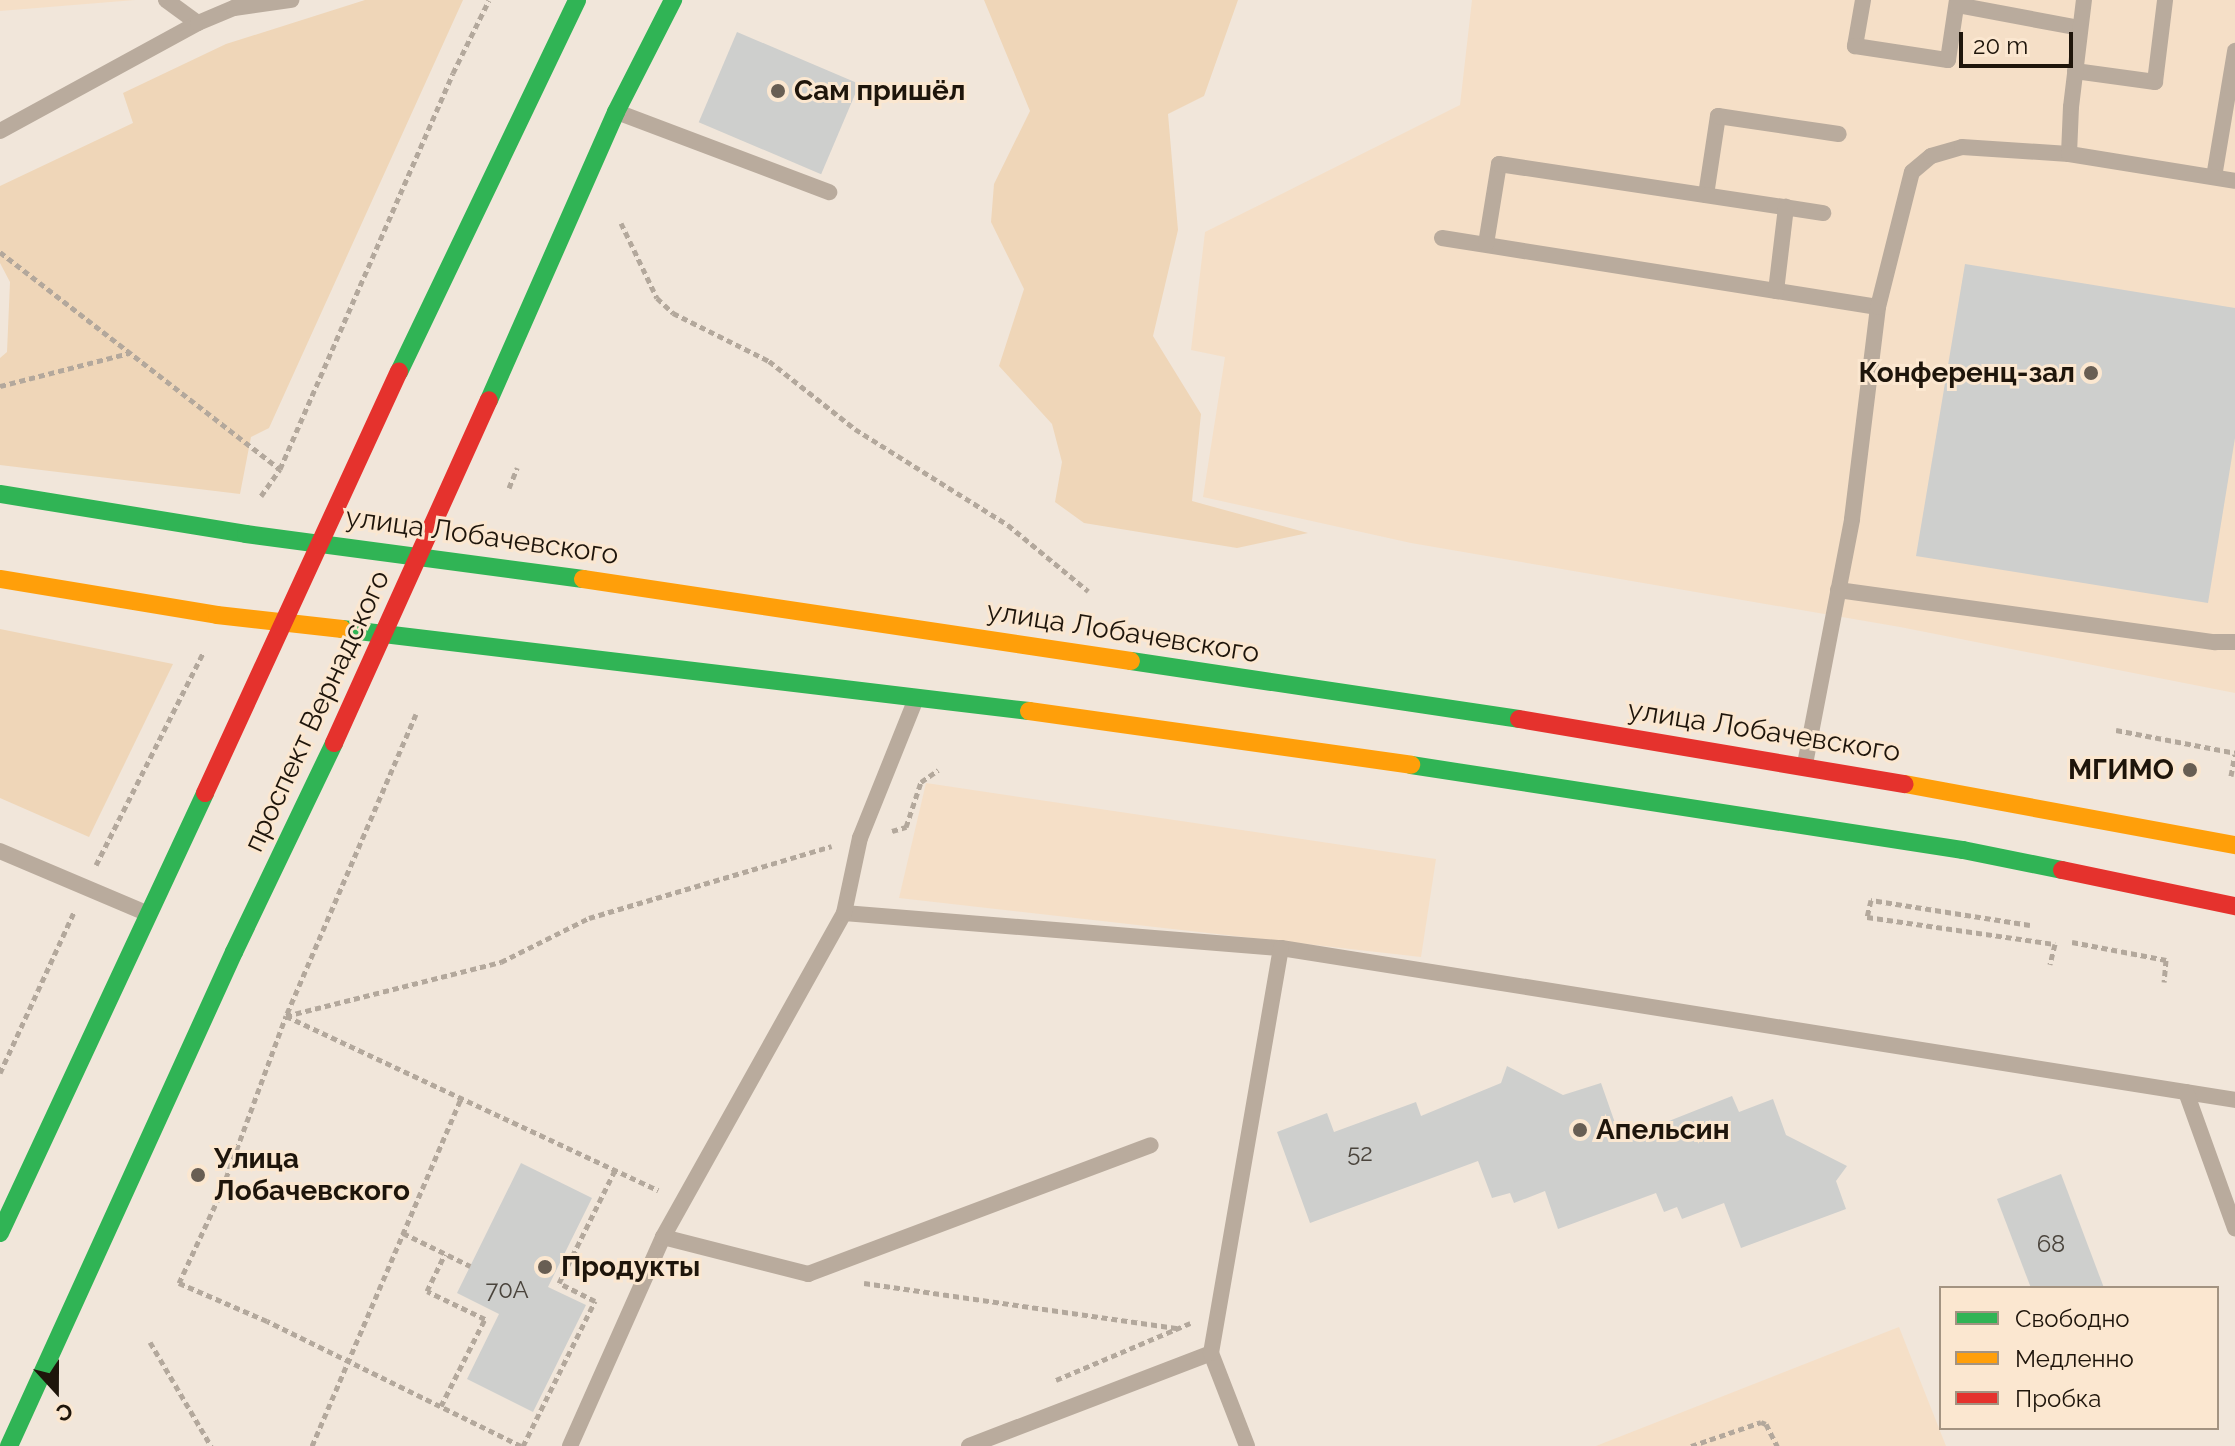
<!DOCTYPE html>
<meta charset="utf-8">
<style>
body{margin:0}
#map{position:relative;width:2235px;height:1446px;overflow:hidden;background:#f1e6da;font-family:Raleway,sans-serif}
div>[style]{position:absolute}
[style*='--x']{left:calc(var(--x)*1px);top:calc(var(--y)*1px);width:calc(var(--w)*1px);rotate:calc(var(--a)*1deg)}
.built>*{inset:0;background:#f5dfc7}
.green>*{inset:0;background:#efd6b8}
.building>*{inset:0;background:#cecfcd;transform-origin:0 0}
.path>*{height:5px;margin-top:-2.5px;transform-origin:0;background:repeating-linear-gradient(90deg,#b3a89c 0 6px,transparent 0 10px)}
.lane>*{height:16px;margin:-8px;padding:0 8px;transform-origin:8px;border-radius:8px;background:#b9ab9d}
.fast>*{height:18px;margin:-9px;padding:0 9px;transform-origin:9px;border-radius:9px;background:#30b455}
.slow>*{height:18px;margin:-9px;padding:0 9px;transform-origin:9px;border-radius:9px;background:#ff9f0a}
.jam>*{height:18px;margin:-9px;padding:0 9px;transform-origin:9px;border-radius:9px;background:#e5322d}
.dots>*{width:22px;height:22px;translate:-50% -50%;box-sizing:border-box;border:4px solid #fbe7d0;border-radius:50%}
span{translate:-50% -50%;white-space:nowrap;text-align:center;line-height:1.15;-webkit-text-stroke:6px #fbe7d0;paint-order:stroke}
.number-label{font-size:24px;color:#4a443c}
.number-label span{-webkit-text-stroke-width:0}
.poi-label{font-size:28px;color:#1e150b;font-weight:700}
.left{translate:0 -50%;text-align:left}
.right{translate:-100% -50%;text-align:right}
.street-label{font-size:28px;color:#1e150b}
.legend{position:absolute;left:1939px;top:1286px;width:280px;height:144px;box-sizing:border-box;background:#fbe7d0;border:2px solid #a39381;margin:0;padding:10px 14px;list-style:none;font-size:24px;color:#1e150b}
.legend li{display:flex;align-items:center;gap:16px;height:40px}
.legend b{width:40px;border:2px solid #a39381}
.north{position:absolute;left:16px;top:1350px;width:80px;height:80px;-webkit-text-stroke:6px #fbe7d0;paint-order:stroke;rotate:159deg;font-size:22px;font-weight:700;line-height:32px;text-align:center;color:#1e150b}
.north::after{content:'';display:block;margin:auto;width:28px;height:36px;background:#1e150b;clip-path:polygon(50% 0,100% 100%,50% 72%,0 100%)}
.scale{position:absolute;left:1959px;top:32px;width:114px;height:36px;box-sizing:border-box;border:4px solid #1e150b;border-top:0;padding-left:10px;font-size:24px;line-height:28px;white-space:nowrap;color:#1e150b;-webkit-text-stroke:6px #fbe7d0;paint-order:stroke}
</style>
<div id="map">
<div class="built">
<i style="clip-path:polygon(0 0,135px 0,0 11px)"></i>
<i style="clip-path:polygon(1472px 0,2235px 0,2235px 693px,1900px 627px,1411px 543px,1203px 497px,1225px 357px,1191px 350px,1205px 232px,1460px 105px)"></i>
<i style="clip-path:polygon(926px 783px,1436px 859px,1421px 957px,899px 898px)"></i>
<i style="clip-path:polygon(1899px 1327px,1946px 1446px,1596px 1446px)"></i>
</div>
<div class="green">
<i style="clip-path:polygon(365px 0,463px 0,269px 428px,251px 437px,240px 494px,0 465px,0 358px,7px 352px,10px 282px,0 263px,0 186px,133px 123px,123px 93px,226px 44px)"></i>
<i style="clip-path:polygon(984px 0,1238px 0,1204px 96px,1168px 114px,1178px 230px,1153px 336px,1201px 414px,1192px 501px,1308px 533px,1237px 548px,1084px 523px,1055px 502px,1062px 462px,1052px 424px,999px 366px,1024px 289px,991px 222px,994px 184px,1030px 111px)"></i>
<i style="clip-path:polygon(0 629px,173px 664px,89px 837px,0 798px)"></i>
</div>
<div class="building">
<i style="left:737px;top:32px;width:133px;height:98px;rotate:23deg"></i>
<i style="clip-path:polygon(1965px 264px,2235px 308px,2235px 438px,2208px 603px,1916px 556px)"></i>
<i style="clip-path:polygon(1507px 1066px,1563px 1095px,1601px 1083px,1621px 1140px,1732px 1096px,1739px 1112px,1773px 1099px,1786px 1135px,1847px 1166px,1836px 1181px,1846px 1209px,1741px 1248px,1724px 1203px,1682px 1219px,1677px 1207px,1664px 1212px,1656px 1193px,1558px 1229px,1545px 1191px,1514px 1203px,1510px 1193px,1492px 1198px,1478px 1161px,1310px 1223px,1277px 1132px,1327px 1113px,1334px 1132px,1416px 1102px,1421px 1116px,1501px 1083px)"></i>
<i style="clip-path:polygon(521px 1163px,592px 1198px,548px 1287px,586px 1305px,533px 1412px,467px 1379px,499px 1314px,457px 1293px)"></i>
<i style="clip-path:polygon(2061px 1174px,2104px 1288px,2031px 1288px,1997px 1199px)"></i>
</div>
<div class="path">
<i style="--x:621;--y:223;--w:83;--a:64.4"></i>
<i style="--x:657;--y:298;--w:22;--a:43"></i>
<i style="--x:673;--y:313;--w:107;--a:26.6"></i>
<i style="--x:769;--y:361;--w:110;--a:38.3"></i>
<i style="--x:855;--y:429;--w:181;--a:32.1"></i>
<i style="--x:1008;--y:525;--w:104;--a:39.5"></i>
<i style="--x:0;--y:252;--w:354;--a:37.8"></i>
<i style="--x:0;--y:386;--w:133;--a:-14.3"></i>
<i style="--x:509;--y:488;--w:22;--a:-68"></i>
<i style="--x:261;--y:496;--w:33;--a:-55"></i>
<i style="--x:280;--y:469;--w:432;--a:-66.4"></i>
<i style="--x:453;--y:73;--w:81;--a:-63.7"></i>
<i style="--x:416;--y:714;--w:329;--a:113.3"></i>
<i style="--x:286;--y:1016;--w:411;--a:25.1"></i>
<i style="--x:2116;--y:730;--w:121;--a:10.9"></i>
<i style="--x:2231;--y:776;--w:22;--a:-80"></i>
<i style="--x:892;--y:831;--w:15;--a:-16"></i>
<i style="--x:906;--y:827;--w:47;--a:-71.6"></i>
<i style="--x:921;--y:782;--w:21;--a:-35"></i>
<i style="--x:96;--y:865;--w:237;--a:-63.2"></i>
<i style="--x:2030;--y:925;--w:161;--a:-171.1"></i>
<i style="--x:1871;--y:900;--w:17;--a:103"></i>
<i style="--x:1867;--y:917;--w:190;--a:8.2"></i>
<i style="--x:2055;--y:944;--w:21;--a:104"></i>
<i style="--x:2072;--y:942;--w:96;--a:10.8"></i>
<i style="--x:2166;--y:960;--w:22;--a:95"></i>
<i style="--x:0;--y:1073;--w:179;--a:-65.3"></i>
<i style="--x:403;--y:1233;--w:75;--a:26.2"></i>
<i style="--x:864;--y:1283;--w:317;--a:8.2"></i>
<i style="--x:150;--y:1342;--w:121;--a:59.6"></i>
<i style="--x:1056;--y:1380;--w:146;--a:-23"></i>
<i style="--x:441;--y:1406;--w:97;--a:-63.2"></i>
<i style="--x:485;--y:1319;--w:64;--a:-154.2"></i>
<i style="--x:427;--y:1291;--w:41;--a:-64.1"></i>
<i style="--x:312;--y:1446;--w:379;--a:-66.8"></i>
<i style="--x:521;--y:1446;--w:283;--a:-153.8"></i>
<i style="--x:267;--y:1321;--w:96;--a:-156.6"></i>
<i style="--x:179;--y:1283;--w:95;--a:-65.1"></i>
<i style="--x:219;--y:1197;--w:193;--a:-69.7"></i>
<i style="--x:286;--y:1016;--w:222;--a:-14.1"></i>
<i style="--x:501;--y:962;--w:98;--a:-26.6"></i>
<i style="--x:589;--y:918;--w:253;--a:-16.5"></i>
<i style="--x:523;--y:1446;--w:162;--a:-63.6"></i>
<i style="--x:595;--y:1301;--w:40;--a:-153.4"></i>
<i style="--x:559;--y:1283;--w:126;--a:-63.6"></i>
<i style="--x:1691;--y:1446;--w:74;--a:-18.9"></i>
<i style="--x:1761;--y:1422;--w:5;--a:22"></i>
<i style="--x:1766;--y:1424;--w:25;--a:63"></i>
</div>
<div class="lane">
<i style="--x:166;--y:0;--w:39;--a:36"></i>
<i style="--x:1863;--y:0;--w:47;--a:99.9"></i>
<i style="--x:1855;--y:46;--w:94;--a:8.6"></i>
<i style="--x:1948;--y:60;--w:61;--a:-81.5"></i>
<i style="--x:1957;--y:5;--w:125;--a:10.6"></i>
<i style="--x:2075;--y:71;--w:81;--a:7.8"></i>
<i style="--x:2155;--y:82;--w:83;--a:-83"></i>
<i style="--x:617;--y:112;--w:227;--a:20.7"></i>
<i style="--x:0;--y:131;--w:226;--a:-28.6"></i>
<i style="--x:198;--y:23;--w:39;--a:-23"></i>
<i style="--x:234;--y:8;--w:58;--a:-8"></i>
<i style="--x:2069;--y:154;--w:47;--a:-87.6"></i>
<i style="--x:2071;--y:107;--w:108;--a:-83.1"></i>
<i style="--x:2214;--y:177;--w:128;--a:-80.5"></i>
<i style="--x:1706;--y:195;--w:80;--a:-81.4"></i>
<i style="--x:1718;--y:116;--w:122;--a:8.5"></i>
<i style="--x:1442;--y:238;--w:441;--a:9"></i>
<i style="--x:1486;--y:244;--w:81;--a:-80.8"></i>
<i style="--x:1499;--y:164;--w:328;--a:8.6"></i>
<i style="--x:1776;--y:291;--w:85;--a:-83.2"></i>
<i style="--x:1838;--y:590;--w:381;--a:7.9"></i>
<i style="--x:2215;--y:642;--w:20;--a:0"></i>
<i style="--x:1805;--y:764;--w:249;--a:-79.1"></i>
<i style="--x:1852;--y:519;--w:214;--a:-83"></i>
<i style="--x:1878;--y:307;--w:139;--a:-75.9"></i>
<i style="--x:1912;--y:172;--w:25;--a:-40"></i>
<i style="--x:1931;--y:156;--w:32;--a:-16"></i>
<i style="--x:1962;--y:147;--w:107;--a:3.7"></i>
<i style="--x:2069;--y:154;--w:168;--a:9.2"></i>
<i style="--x:0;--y:851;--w:159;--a:23"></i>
<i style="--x:844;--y:913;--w:438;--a:4.6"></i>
<i style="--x:1281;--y:948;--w:966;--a:9.05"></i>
<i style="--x:2186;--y:1092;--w:145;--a:70.2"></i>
<i style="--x:663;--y:1237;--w:150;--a:14.3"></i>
<i style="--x:808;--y:1274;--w:366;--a:-20.6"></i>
<i style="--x:570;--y:1446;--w:229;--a:-66"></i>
<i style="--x:663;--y:1237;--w:371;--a:-60.8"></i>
<i style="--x:844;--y:913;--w:77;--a:-78"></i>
<i style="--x:860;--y:838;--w:150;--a:-68.1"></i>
<i style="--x:969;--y:1446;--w:259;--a:-21"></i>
<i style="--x:1247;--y:1446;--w:100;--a:-111.2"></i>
<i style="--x:1211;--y:1353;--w:411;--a:-80.2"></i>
</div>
<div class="fast">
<i style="--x:399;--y:372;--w:412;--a:-64.4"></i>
<i style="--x:489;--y:400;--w:315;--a:-66.2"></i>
<i style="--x:616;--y:112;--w:126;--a:-63"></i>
<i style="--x:0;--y:494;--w:249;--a:9.2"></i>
<i style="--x:246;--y:534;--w:340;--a:7.6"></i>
<i style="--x:342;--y:629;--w:692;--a:6.81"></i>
<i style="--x:1131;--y:661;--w:392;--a:8.5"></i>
<i style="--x:1411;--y:765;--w:559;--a:8.75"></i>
<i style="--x:1963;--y:850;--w:101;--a:11.4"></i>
<i style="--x:0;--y:1233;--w:485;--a:-65"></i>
<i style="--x:9;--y:1446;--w:543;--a:-65.51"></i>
<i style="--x:234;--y:952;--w:232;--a:-64.4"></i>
</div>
<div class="slow">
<i style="--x:0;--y:579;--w:220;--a:9.4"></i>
<i style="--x:217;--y:615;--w:126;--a:6.4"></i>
<i style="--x:583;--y:579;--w:554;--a:8.51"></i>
<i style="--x:1029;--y:711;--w:386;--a:8"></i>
<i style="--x:1905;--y:784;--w:336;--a:10.5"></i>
</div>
<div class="jam">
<i style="--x:1519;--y:719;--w:391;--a:9.6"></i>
<i style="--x:334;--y:743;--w:376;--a:-65.7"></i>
<i style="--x:205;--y:793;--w:464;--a:-65.3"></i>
<i style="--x:2062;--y:870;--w:177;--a:11.8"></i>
</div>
<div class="dots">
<i style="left:778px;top:91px;background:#685e53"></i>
<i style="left:2091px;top:373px;background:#685e53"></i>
<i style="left:2190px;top:770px;background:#685e53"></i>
<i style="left:1580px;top:1130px;background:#685e53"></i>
<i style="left:198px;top:1175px;background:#685e53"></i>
<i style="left:545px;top:1267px;background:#685e53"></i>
</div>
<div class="number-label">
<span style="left:1360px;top:1153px">52</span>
<span style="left:2051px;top:1244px">68</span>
<span style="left:507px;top:1290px">70А</span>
</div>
<div class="poi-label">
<span class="left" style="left:794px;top:91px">Сам пришёл</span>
<span class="right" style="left:2075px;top:373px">Конференц-зал</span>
<span class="right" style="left:2174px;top:770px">МГИМО</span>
<span class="left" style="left:1596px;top:1130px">Апельсин</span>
<span class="left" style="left:214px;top:1175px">Улица<br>Лобачевского</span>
<span class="left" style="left:561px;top:1267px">Продукты</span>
</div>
<div class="street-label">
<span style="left:482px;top:536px;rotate:8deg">улица Лобачевского</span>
<span style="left:1123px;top:632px;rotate:9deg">улица Лобачевского</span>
<span style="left:317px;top:711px;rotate:-65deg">проспект Вернадского</span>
<span style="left:1764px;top:731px;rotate:9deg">улица Лобачевского</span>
</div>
<ul class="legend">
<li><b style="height:10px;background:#30b455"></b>Свободно</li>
<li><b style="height:10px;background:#ff9f0a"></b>Медленно</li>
<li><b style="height:10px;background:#e5322d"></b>Пробка</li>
</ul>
<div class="north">С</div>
<div class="scale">20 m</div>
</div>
